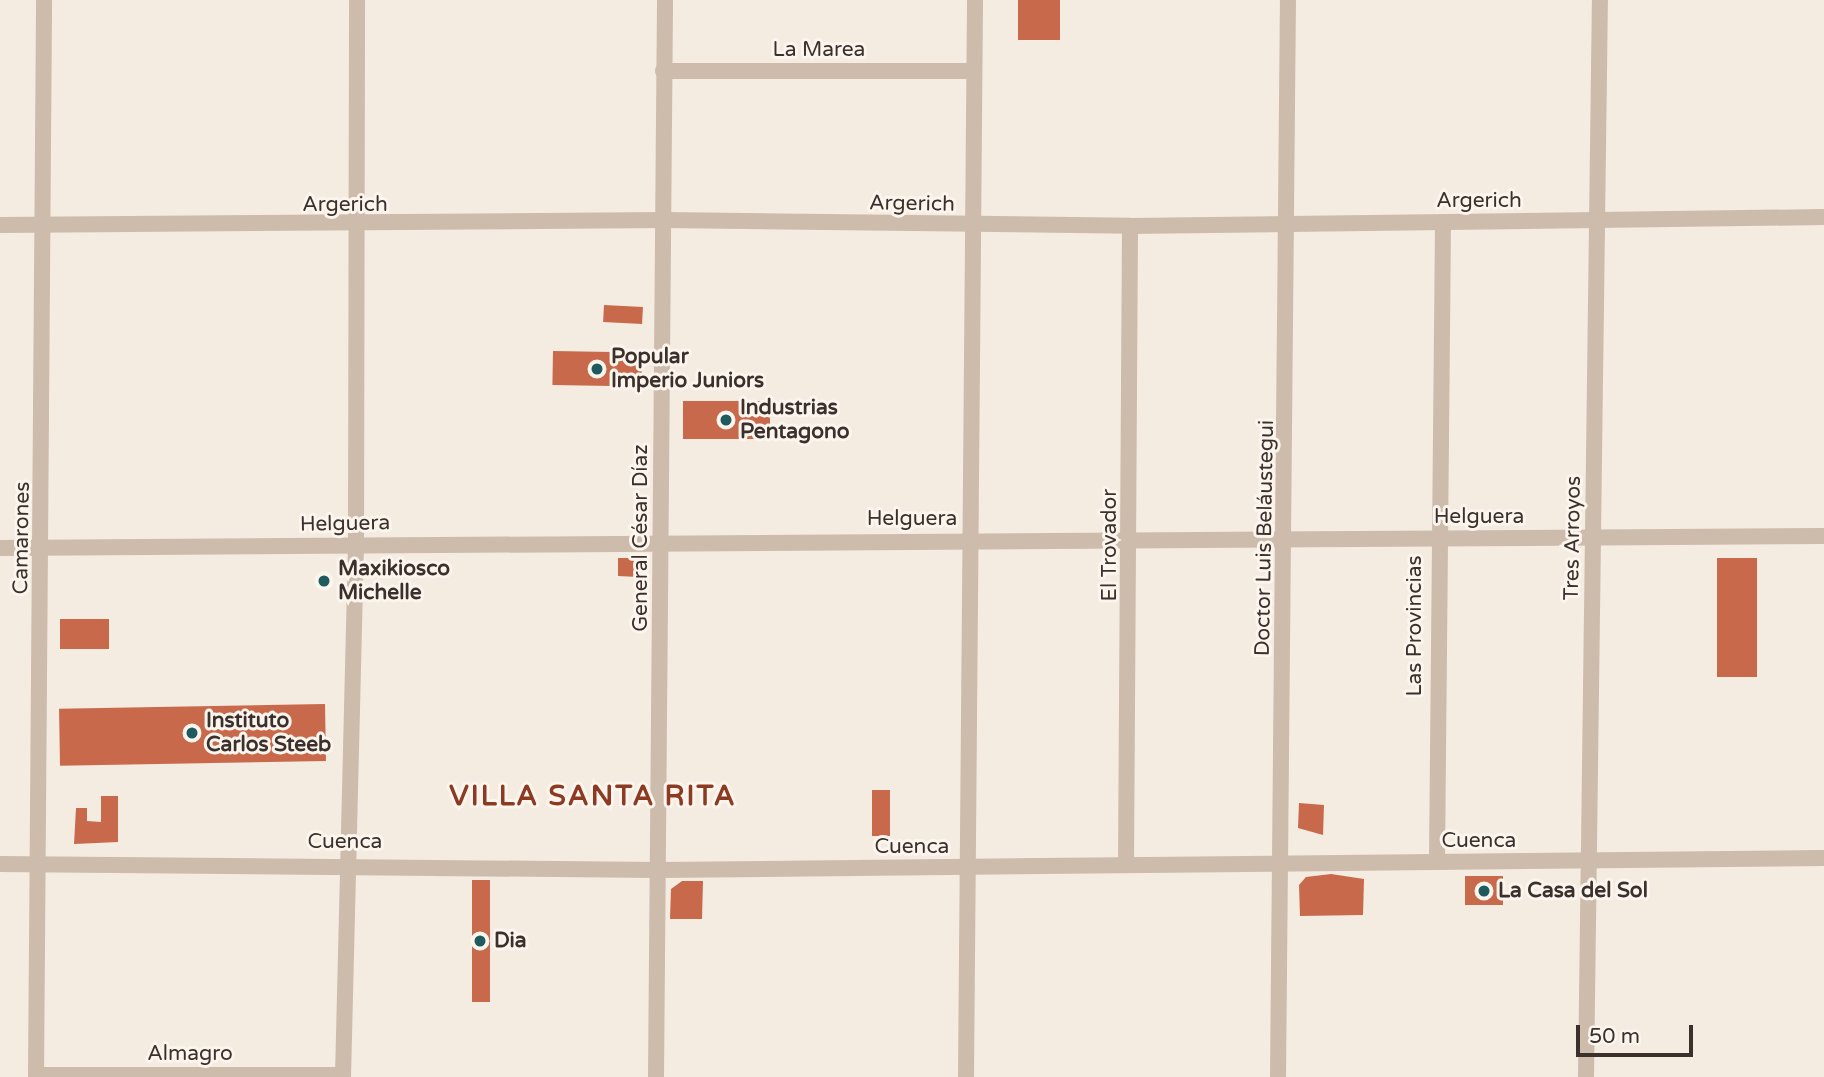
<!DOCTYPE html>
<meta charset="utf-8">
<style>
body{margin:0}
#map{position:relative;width:1824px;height:1077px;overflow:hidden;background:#f4ebe1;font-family:"Varela Round",sans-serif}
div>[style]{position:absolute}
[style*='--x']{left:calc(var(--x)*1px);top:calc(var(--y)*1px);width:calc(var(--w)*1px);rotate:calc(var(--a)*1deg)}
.building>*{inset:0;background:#c8694b;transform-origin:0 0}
.minor>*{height:16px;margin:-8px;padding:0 8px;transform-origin:8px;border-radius:8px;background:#cdbbac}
.dots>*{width:19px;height:19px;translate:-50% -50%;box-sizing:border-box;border:4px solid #fbf5ee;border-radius:50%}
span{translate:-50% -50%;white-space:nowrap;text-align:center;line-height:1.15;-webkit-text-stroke:6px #fbf5ee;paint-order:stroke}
.street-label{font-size:21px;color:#3b302b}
.poi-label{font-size:21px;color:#3b302b;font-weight:700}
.left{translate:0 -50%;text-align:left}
.district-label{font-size:28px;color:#8c3b22;font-weight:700;letter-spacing:2px}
.scale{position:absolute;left:1576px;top:1025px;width:117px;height:32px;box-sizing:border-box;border:4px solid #3b302b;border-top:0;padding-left:9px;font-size:21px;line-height:24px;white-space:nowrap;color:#3b302b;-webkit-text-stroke:5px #fbf5ee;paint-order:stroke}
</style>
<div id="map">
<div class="building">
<i style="left:1018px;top:0;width:42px;height:40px"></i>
<i style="left:604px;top:305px;width:39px;height:17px;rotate:3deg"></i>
<i style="left:553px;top:351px;width:89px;height:34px;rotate:1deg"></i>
<i style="left:683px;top:401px;width:87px;height:38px"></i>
<i style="clip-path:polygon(618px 558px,633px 558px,638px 577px,618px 576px)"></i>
<i style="left:1717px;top:558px;width:40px;height:119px"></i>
<i style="left:60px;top:619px;width:49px;height:30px"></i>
<i style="left:325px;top:704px;width:57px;height:266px;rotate:89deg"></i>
<i style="left:872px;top:790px;width:18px;height:46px"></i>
<i style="clip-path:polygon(101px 796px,118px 796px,118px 842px,74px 844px,76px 808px,87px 808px,87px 821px,101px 822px)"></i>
<i style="clip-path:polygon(1299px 803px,1324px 805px,1323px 835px,1298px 828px)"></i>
<i style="clip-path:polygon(1331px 874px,1364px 879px,1363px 915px,1300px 916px,1299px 885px,1306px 877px)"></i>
<i style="left:1503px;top:876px;width:29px;height:38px;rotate:90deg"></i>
<i style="left:472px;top:880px;width:18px;height:122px"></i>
<i style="clip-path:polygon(682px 881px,703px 881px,702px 919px,670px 919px,671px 889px)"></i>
</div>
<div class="minor">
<i style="--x:663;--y:71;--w:311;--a:0"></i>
<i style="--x:0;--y:225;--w:664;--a:-0.43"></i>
<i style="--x:664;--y:220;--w:466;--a:0.7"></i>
<i style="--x:1130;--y:226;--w:694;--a:-0.74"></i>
<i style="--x:0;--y:548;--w:1824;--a:-0.38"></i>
<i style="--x:1437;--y:861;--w:639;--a:-89.46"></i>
<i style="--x:0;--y:864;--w:658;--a:0.52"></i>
<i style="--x:658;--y:870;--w:1166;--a:-0.59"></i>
<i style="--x:1126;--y:864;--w:638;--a:-89.64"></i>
<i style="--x:36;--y:1075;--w:307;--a:0"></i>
<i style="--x:36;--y:1077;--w:1077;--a:-89.57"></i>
<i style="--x:343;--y:1077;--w:532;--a:-88.6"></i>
<i style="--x:356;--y:545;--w:545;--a:-89.89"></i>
<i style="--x:656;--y:1077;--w:1077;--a:-89.52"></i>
<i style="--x:966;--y:1077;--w:1077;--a:-89.52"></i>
<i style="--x:1278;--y:1077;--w:1077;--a:-89.47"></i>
<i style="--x:1586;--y:1077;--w:1077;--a:-89.26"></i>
</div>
<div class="dots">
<i style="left:597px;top:369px;background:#1f5a5e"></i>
<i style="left:726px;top:420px;background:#1f5a5e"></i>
<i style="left:324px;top:581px;background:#1f5a5e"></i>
<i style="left:192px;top:733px;background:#1f5a5e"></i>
<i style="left:1484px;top:891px;background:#1f5a5e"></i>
<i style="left:480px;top:941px;background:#1f5a5e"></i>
</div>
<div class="street-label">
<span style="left:819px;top:50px">La Marea</span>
<span style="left:1479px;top:201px">Argerich</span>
<span style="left:912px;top:204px;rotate:1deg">Argerich</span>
<span style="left:345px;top:205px">Argerich</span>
<span style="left:1479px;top:517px">Helguera</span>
<span style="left:912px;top:519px">Helguera</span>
<span style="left:345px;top:524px;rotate:-1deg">Helguera</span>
<span style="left:22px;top:538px;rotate:-89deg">Camarones</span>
<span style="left:641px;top:538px;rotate:-90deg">General César Díaz</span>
<span style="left:1265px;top:538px;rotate:-89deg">Doctor Luis Beláustegui</span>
<span style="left:1573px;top:538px;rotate:-89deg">Tres Arroyos</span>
<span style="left:1110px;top:545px;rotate:-90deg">El Trovador</span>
<span style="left:1415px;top:626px;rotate:-90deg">Las Provincias</span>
<span style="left:1479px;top:841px">Cuenca</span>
<span style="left:345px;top:842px">Cuenca</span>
<span style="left:912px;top:847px">Cuenca</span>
<span style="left:190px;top:1054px">Almagro</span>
</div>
<div class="poi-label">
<span class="left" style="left:611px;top:369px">Popular<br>Imperio Juniors</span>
<span class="left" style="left:740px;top:420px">Industrias<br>Pentagono</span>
<span class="left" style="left:338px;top:581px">Maxikiosco<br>Michelle</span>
<span class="left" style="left:206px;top:733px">Instituto<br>Carlos Steeb</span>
<span class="left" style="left:1498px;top:891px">La Casa del Sol</span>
<span class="left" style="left:494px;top:941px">Dia</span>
</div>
<div class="district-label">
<span style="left:593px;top:796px">VILLA SANTA RITA</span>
</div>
<div class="scale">50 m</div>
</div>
